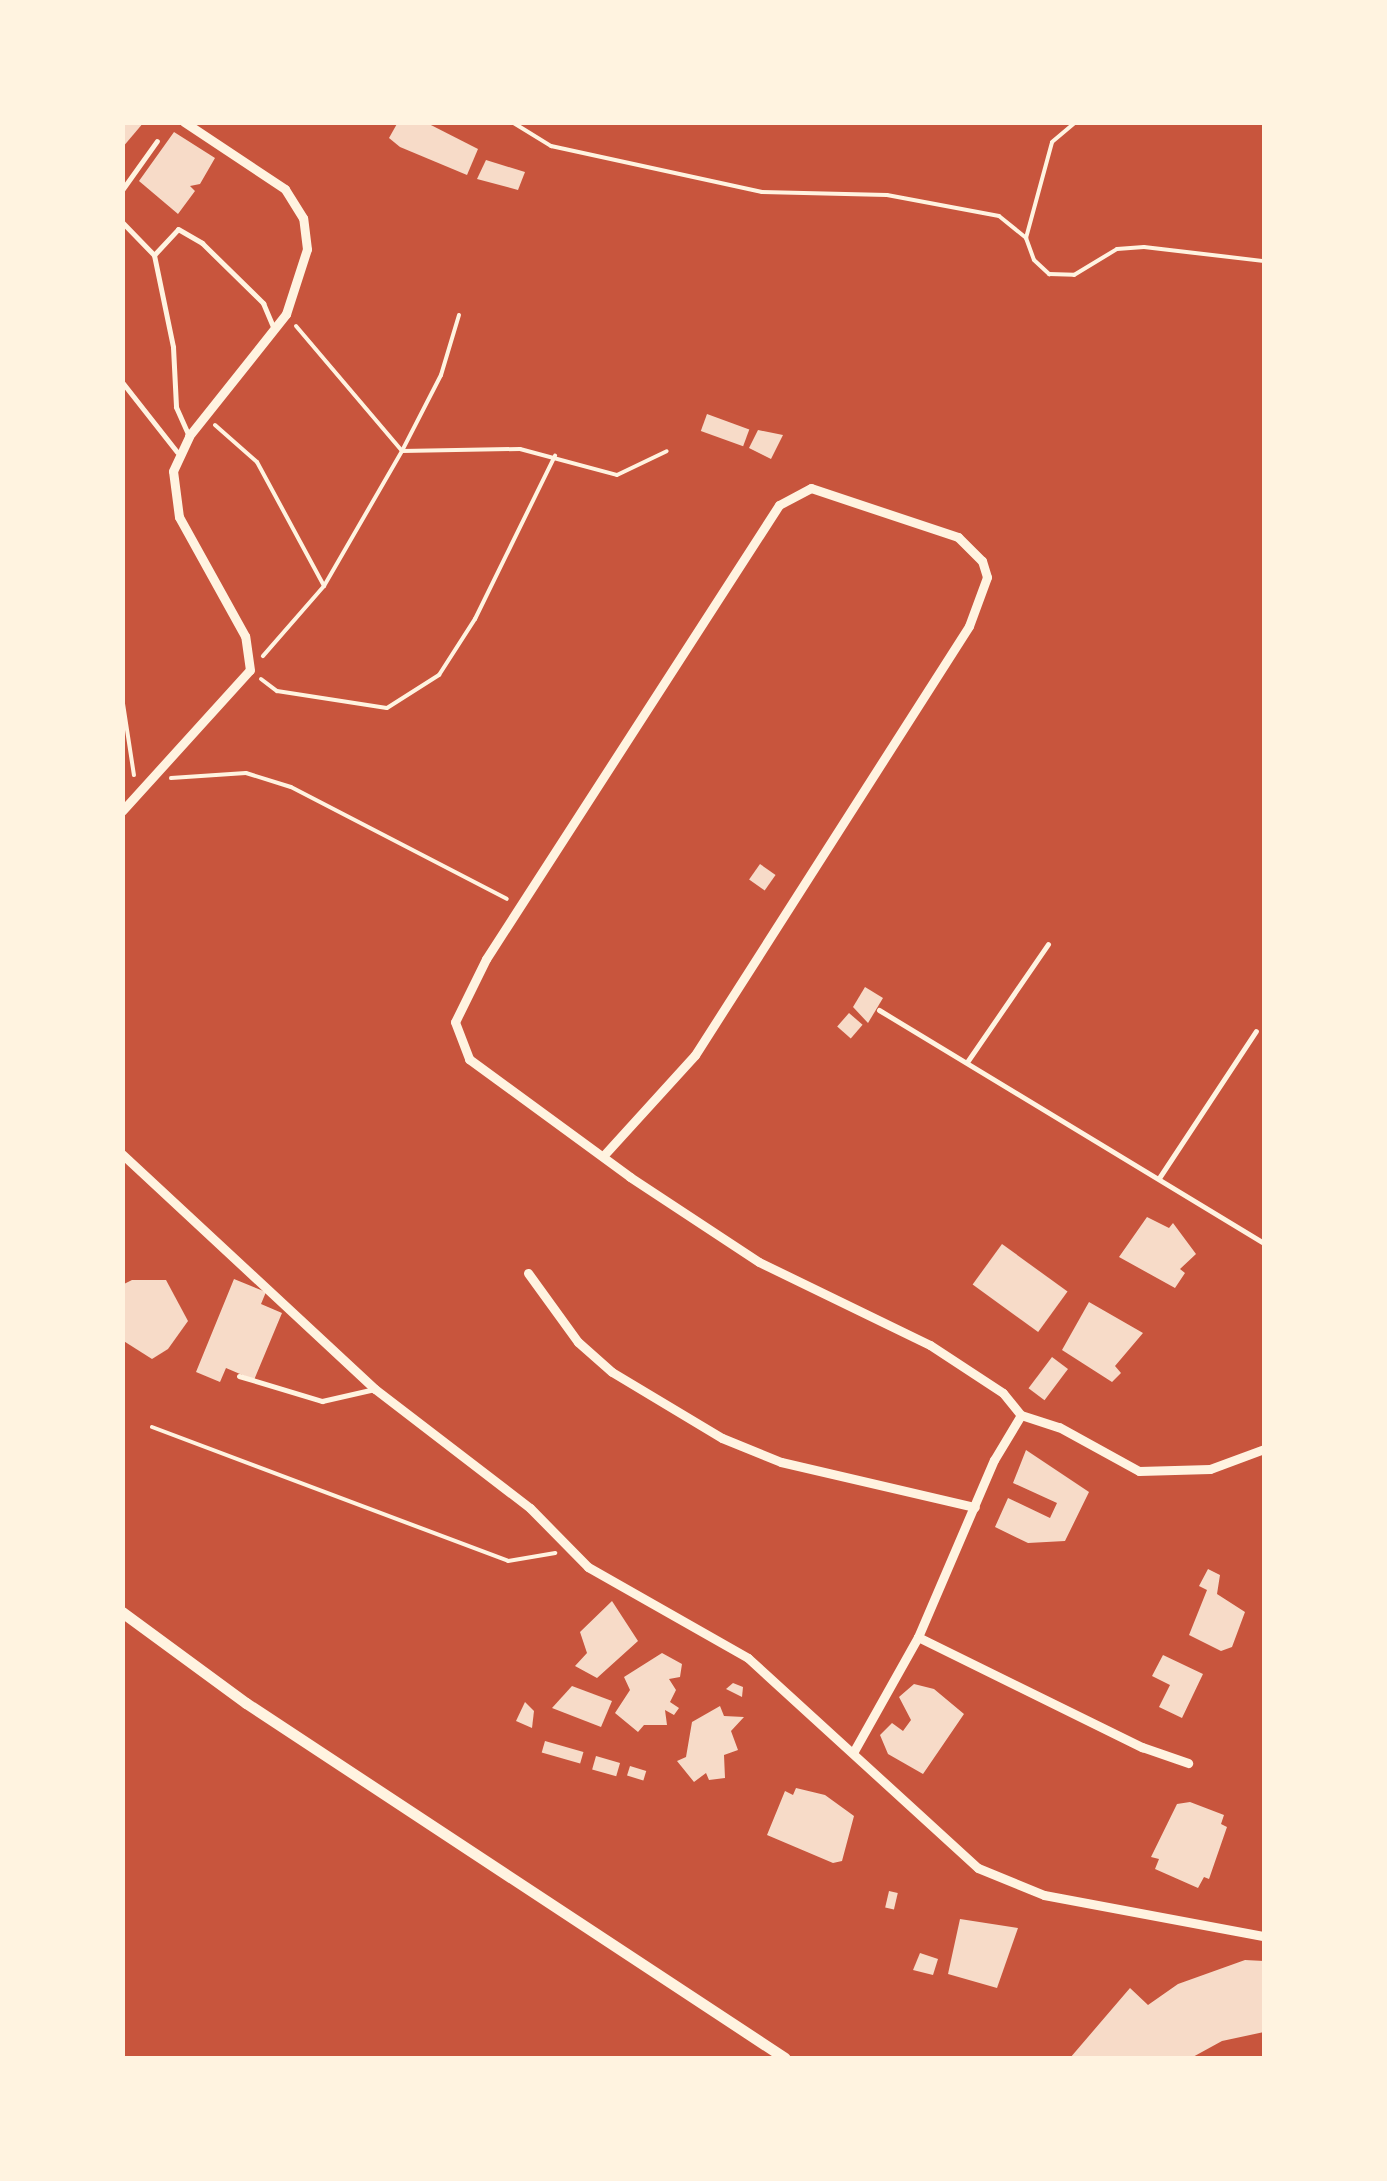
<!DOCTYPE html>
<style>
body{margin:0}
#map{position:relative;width:1387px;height:2181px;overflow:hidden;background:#c8553d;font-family:"PT Sans",sans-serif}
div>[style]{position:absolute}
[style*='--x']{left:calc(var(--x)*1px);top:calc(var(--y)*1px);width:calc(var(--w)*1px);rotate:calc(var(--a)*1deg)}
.building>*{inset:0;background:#f7dbc8;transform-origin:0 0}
.path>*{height:4px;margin:-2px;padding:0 2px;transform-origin:2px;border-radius:2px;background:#fff3e0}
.service>*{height:5px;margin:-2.5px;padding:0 2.5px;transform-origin:2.5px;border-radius:2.5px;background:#fff3e0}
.minor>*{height:9px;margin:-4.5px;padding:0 4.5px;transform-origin:4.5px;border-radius:4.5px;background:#fff3e0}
.tertiary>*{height:11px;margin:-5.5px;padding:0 5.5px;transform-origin:5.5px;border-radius:5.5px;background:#fff3e0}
span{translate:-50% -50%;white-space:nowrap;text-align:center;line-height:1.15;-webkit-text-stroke:8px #fff3e0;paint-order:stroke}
.frame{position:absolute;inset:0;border:125px solid #fff3e0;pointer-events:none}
</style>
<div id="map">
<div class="building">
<i style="clip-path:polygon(122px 122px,144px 122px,122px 148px)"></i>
<i style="clip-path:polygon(398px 122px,425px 122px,478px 149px,467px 175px,400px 147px,389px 138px)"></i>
<i style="clip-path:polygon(174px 132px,215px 158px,200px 184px,190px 186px,195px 191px,178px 214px,139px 181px)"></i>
<i style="clip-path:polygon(486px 160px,525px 172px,518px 190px,477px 179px)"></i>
<i style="left:707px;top:414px;width:45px;height:18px;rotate:20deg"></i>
<i style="clip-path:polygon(758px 430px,783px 435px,771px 459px,749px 448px)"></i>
<i style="left:760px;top:864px;width:19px;height:19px;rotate:35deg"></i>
<i style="clip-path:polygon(865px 987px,883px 998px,868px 1023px,853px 1007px)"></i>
<i style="left:849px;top:1013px;width:18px;height:18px;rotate:41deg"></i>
<i style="clip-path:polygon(1147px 1217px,1169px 1228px,1173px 1223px,1196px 1254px,1180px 1269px,1185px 1273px,1175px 1288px,1119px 1257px)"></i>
<i style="left:1002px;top:1244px;width:81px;height:50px;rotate:36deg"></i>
<i style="clip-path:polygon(234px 1279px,266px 1292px,261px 1304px,282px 1313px,254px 1380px,226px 1368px,220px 1382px,196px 1372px)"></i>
<i style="clip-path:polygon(132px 1280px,166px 1280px,188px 1321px,168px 1349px,152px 1359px,122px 1340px,122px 1285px)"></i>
<i style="clip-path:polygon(1089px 1302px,1143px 1333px,1115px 1366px,1121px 1373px,1112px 1382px,1062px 1350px)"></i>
<i style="left:1052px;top:1357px;width:20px;height:39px;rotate:37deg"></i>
<i style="clip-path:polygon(1026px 1450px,1089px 1492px,1065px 1541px,1028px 1543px,995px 1527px,1008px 1498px,1050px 1518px,1057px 1503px,1013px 1483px)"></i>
<i style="clip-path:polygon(1208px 1569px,1220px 1575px,1217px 1594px,1245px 1612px,1232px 1647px,1221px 1651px,1189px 1635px,1207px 1590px,1199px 1586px)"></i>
<i style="clip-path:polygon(612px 1601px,638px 1641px,597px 1678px,575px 1666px,587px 1653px,580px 1632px)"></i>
<i style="clip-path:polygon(662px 1653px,682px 1664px,680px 1677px,669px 1679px,676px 1690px,670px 1702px,679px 1708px,674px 1715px,665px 1710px,667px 1725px,644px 1725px,638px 1732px,615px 1713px,630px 1690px,624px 1677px)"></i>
<i style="clip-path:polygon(1163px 1655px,1203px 1674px,1182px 1718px,1159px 1707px,1170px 1685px,1152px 1676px)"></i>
<i style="clip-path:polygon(733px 1683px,743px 1687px,742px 1697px,726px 1689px)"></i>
<i style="clip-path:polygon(914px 1684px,934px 1689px,964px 1714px,923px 1774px,888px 1754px,880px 1735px,892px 1723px,903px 1731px,911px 1720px,899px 1697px)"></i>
<i style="clip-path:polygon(572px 1686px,612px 1701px,601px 1727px,552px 1708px)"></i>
<i style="clip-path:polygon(525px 1702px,534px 1711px,532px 1728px,516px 1721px)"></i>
<i style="clip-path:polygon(720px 1706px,724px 1716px,744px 1717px,731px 1731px,738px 1750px,724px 1755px,725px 1778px,709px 1780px,706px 1773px,694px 1782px,677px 1761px,686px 1757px,692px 1722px)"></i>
<i style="left:545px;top:1741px;width:40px;height:12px;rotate:16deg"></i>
<i style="left:596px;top:1756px;width:25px;height:14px;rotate:16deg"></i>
<i style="left:630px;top:1766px;width:17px;height:10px;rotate:17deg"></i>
<i style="clip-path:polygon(796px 1788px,825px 1795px,854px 1816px,842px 1861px,833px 1863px,767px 1835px,785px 1791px,793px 1795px)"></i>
<i style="clip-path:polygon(1190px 1802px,1224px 1815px,1221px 1824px,1227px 1827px,1209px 1879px,1204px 1877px,1198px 1888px,1155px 1869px,1159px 1859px,1151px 1857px,1177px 1804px)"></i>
<i style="left:889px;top:1891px;width:9px;height:17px;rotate:13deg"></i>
<i style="clip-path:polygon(960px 1919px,1018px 1928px,997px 1988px,948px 1974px)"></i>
<i style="clip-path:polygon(920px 1953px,938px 1959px,933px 1975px,913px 1970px)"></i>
<i style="clip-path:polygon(1245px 1960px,1264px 1961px,1264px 2032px,1222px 2041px,1191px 2058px,1070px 2058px,1130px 1988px,1148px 2005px,1178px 1984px)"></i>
</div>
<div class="path">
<i style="--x:512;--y:122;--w:46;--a:31.6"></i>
<i style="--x:551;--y:146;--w:216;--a:12.3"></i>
<i style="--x:762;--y:192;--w:125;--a:1.4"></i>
<i style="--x:887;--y:195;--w:114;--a:10.6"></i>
<i style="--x:999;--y:216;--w:35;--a:39"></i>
<i style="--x:1026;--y:238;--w:23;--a:70"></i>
<i style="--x:1034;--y:260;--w:21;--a:43"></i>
<i style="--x:1049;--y:274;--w:25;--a:2"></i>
<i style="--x:1074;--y:275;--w:50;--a:-31.2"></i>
<i style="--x:1117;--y:249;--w:27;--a:-4"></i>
<i style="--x:1144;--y:247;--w:121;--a:6.7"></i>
<i style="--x:1026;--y:238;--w:99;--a:-74.8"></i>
<i style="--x:1052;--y:142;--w:31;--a:-40"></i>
<i style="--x:459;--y:315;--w:63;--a:106.7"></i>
<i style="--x:441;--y:375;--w:85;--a:117.2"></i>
<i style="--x:402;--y:451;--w:118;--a:-1"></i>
<i style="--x:520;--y:449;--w:100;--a:15"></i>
<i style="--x:617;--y:475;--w:55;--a:-25.6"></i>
<i style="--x:296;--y:326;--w:164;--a:49.7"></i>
<i style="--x:402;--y:451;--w:156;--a:120"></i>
<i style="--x:215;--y:425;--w:56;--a:41.4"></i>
<i style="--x:257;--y:462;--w:141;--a:61.6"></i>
<i style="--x:324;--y:586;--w:93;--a:131.1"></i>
<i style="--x:261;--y:679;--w:20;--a:37"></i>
<i style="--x:277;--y:691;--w:111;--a:8.8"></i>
<i style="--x:387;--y:708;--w:62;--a:-32.4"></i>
<i style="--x:439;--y:675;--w:67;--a:-57.3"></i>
<i style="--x:475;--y:619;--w:182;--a:-63.9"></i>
<i style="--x:122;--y:697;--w:79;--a:81.3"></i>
<i style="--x:171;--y:778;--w:75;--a:-3.8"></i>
<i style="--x:246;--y:773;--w:47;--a:17.3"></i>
<i style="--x:291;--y:787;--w:243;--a:27.4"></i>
<i style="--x:152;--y:1427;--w:380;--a:20.6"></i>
<i style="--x:508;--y:1561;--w:48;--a:-9.7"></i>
</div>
<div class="service">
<i style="--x:122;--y:190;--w:60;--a:-54.5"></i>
<i style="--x:122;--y:222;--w:46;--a:45.9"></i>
<i style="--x:154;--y:255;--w:94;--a:78.3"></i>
<i style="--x:173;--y:347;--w:60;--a:87.1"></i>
<i style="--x:176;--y:407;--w:32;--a:66"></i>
<i style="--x:154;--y:255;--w:35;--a:-47"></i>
<i style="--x:178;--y:229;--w:28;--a:30"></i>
<i style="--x:202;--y:243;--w:86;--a:44.5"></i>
<i style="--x:263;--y:303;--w:26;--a:67"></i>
<i style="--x:122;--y:382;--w:89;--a:51.8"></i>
<i style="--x:879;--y:1010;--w:450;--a:31.2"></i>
<i style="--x:967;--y:1062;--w:143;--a:-55.5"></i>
<i style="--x:1159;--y:1178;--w:176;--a:-56.6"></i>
<i style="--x:239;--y:1376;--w:87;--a:16.8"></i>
<i style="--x:322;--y:1401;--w:54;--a:-12.8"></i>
</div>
<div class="minor">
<i style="--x:122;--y:811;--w:190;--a:-47.8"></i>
<i style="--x:250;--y:670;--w:34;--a:-98"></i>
<i style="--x:245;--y:636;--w:136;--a:-119"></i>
<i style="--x:179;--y:517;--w:46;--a:-97.4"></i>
<i style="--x:173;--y:471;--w:38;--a:-65"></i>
<i style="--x:189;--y:436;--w:156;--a:-51.5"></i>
<i style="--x:286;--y:314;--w:68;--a:-72.1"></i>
<i style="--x:307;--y:249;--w:31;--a:-97"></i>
<i style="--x:303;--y:218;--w:34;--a:-122"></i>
<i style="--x:285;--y:189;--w:121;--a:-146.4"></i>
<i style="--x:122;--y:1154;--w:345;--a:42.9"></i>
<i style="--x:375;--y:1389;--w:195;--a:37.5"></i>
<i style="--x:530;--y:1508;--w:83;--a:45.5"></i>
<i style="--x:588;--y:1567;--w:184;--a:29.6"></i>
<i style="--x:748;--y:1658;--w:311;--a:42.4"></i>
<i style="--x:978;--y:1868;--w:71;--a:22.2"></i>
<i style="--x:1044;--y:1895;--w:224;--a:10.6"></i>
<i style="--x:604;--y:1155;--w:135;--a:-47.7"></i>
<i style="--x:695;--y:1055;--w:509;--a:-57.43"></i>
<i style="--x:969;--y:626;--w:52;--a:-69.8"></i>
<i style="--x:987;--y:577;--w:17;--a:-107"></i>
<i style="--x:982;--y:561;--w:34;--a:-135"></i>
<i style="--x:958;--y:537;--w:155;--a:-161.6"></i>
<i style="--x:811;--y:488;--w:36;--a:152"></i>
<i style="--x:779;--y:505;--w:540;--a:122.84"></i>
<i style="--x:486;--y:959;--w:70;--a:116.2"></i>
<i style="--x:455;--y:1022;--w:40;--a:69"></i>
<i style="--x:469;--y:1059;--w:200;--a:36.2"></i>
<i style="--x:630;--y:1177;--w:154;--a:33.4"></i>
<i style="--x:759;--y:1262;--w:190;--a:25.9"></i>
<i style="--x:930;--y:1345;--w:87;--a:33.3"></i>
<i style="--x:1003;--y:1393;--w:28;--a:51"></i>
<i style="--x:528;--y:1273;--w:85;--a:54.1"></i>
<i style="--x:578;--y:1342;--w:45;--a:41.4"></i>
<i style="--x:612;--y:1372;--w:128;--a:31"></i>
<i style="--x:722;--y:1438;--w:64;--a:22.1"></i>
<i style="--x:781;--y:1462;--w:199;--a:13.1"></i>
<i style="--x:918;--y:1637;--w:250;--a:26.2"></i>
<i style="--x:1142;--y:1747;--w:49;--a:19.2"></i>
<i style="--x:854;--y:1751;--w:131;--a:-60.7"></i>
<i style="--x:918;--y:1637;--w:193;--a:-66.8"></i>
<i style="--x:994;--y:1460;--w:52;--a:-59"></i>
<i style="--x:1021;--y:1415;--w:40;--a:18"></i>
<i style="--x:1059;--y:1427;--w:91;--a:28.8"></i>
<i style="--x:1139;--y:1471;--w:71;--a:-1.6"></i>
<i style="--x:1210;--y:1469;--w:58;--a:-20.3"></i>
</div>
<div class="tertiary">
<i style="--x:122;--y:1612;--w:154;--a:36.3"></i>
<i style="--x:246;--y:1703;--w:645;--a:33.37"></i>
</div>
<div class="frame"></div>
</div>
